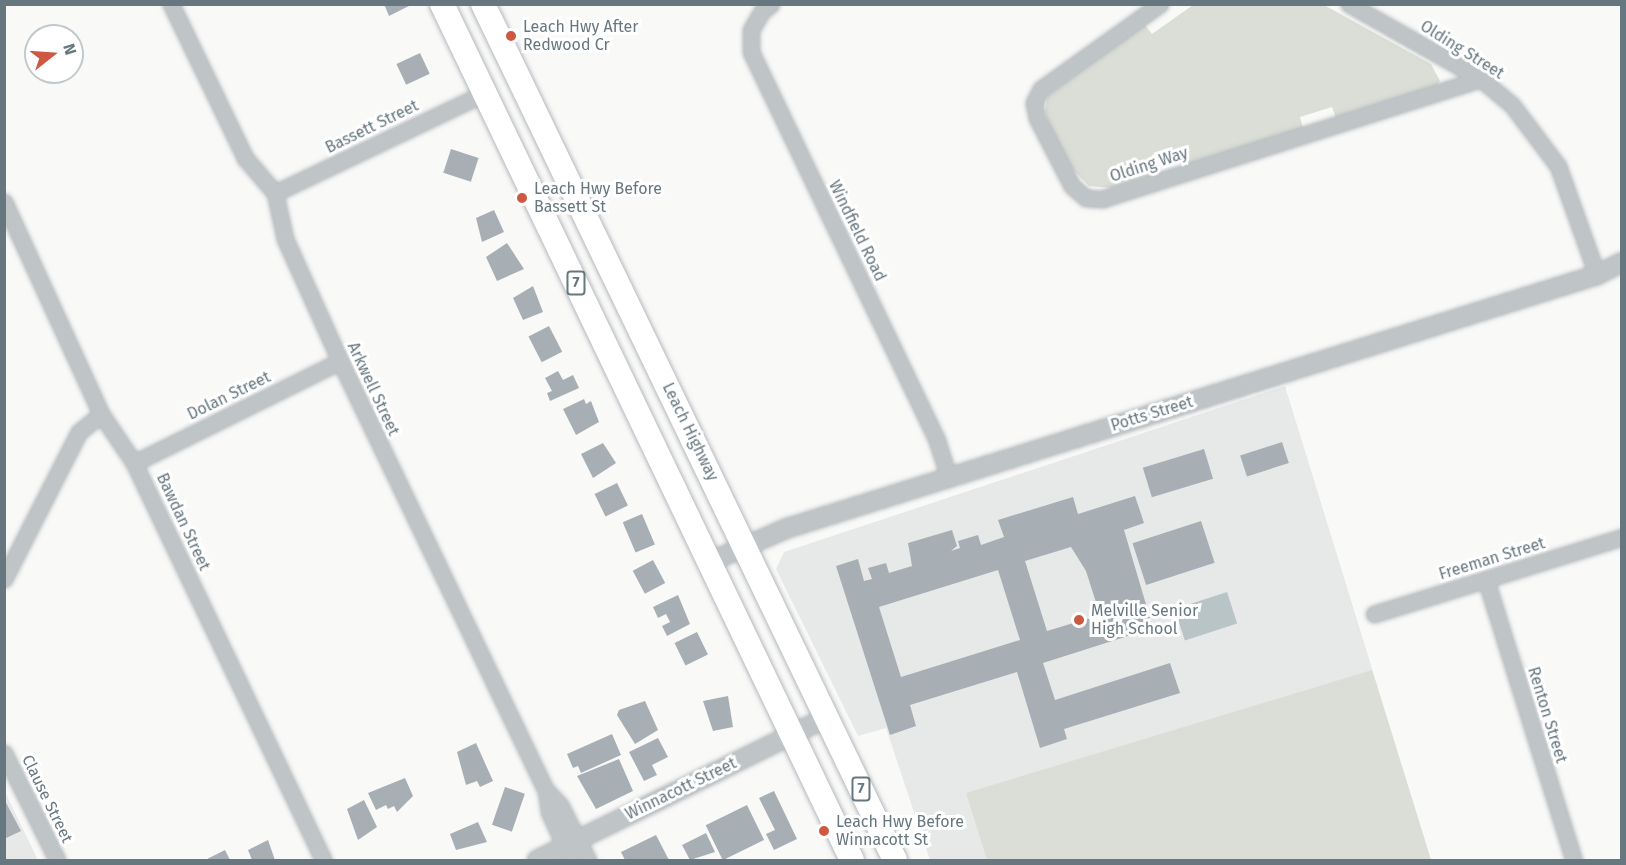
<!DOCTYPE html>
<style>
body{margin:0}
#map{position:relative;width:1626px;height:865px;overflow:hidden;background:#f9f9f8;font-family:"Fira Sans",sans-serif}
div>[style]{position:absolute}
[style*='--x']{left:calc(var(--x)*1px);top:calc(var(--y)*1px);width:calc(var(--w)*1px);rotate:calc(var(--a)*1deg)}
.built>*{inset:0;background:#e7e9e8}
.green>*{inset:0;background:#daded7}
.water>*{inset:0;background:#b9c4c7;transform-origin:0 0}
.building>*{inset:0;background:#a7afb4;transform-origin:0 0}
.roads{filter:drop-shadow(0 0 2px #b5b9bc) drop-shadow(0 0 2px #b5b9bc)}
.minor>*{height:15px;margin:-7.5px;padding:0 7.5px;transform-origin:7.5px;border-radius:7.5px;background:#bfc4c7}
.tertiary>*{height:18px;margin:-9px;padding:0 9px;transform-origin:9px;border-radius:9px;background:#bfc4c7}
.trunk>*{height:24px;margin:-12px;padding:0 12px;transform-origin:12px;border-radius:12px;background:#fff}
.dots>*{width:16px;height:16px;translate:-50% -50%;box-sizing:border-box;border:3px solid #fff;border-radius:50%}
span{translate:-50% -50%;white-space:nowrap;text-align:center;line-height:1.15;-webkit-text-stroke:6px #fff;paint-order:stroke}
.shield-label span{padding:2px 4px;background:#fff;border:2px solid;border-radius:4px;-webkit-text-stroke-width:0}
.shield-label{font-size:15px;color:#67777f;font-weight:700}
.poi-label{font-size:16px;color:#67777f}
.left{translate:0 -50%;text-align:left}
.street-label{font-size:16px;color:#67777f}
.frame{position:absolute;inset:0;border:6px solid #67777f;pointer-events:none}
.north{position:absolute;left:24px;top:24px;width:60px;height:60px;box-sizing:border-box;background:#fff;border:2px solid #c2c9cc;border-radius:50%;rotate:73deg;font-size:16px;font-weight:700;line-height:24px;text-align:center;color:#67777f}
.north::after{content:'';display:block;margin:auto;width:21px;height:27px;background:#cf5842;clip-path:polygon(50% 0,100% 100%,50% 72%,0 100%)}
</style>
<div id="map">
<div class="built">
<i style="clip-path:polygon(1285px 386px,1431px 860px,930px 860px,886px 728px,858px 736px,776px 569px,784px 552px)"></i>
<i style="clip-path:polygon(5px 792px,38px 860px,5px 860px)"></i>
</div>
<div class="green">
<i style="clip-path:polygon(1193px 5px,1324px 5px,1431px 64px,1440px 81px,1436px 86px,1336px 118px,1332px 107px,1300px 117px,1303px 128px,1182px 167px,1177px 154px,1149px 164px,1153px 176px,1112px 188px,1089px 186px,1071px 168px,1052px 133px,1045px 112px,1048px 95px,1144px 24px,1152px 34px)"></i>
<i style="clip-path:polygon(1372px 670px,1431px 860px,987px 860px,966px 793px)"></i>
</div>
<div class="water">
<i style="left:1227px;top:592px;width:33px;height:55px;rotate:72deg"></i>
</div>
<div class="building">
<i style="clip-path:polygon(384px 4px,413px 4px,389px 16px)"></i>
<i style="left:420px;top:53px;width:23px;height:26px;rotate:65deg"></i>
<i style="left:451px;top:149px;width:29px;height:25px;rotate:18deg"></i>
<i style="clip-path:polygon(494px 210px,504px 232px,482px 242px,476px 218px)"></i>
<i style="clip-path:polygon(507px 243px,524px 269px,497px 281px,486px 257px)"></i>
<i style="clip-path:polygon(533px 286px,543px 312px,523px 320px,513px 298px)"></i>
<i style="left:549px;top:326px;width:29px;height:23px;rotate:63deg"></i>
<i style="clip-path:polygon(558px 371px,563px 380px,573px 375px,579px 388px,550px 401px,547px 393px,552px 391px,545px 378px)"></i>
<i style="clip-path:polygon(584px 399px,586px 404px,591px 401px,599px 422px,576px 435px,563px 409px)"></i>
<i style="left:1282px;top:442px;width:22px;height:44px;rotate:72deg"></i>
<i style="clip-path:polygon(603px 443px,616px 463px,593px 478px,581px 454px)"></i>
<i style="left:1204px;top:449px;width:31px;height:64px;rotate:73deg"></i>
<i style="left:617px;top:483px;width:25px;height:25px;rotate:64deg"></i>
<i style="clip-path:polygon(evenodd,1135px 496px,1144px 523px,1124px 530px,1153px 628px,1043px 663px,1055px 700px,1170px 663px,1180px 693px,1064px 729px,1067px 739px,1040px 748px,1017px 672px,910px 705px,916px 726px,890px 735px,836px 566px,858px 559px,864px 581px,872px 579px,868px 568px,886px 563px,889px 573px,912px 566px,908px 543px,952px 530px,957px 546px,951px 551px,960px 548px,958px 541px,978px 535px,981px 545px,1004px 537px,998px 520px,1073px 497px,1078px 514px,1135px 496px,1071px 547px,1086px 571px,1100px 615px,1047px 631px,1025px 561px,1071px 547px,1135px 496px,998px 570px,1020px 640px,901px 677px,879px 607px,998px 570px)"></i>
<i style="left:642px;top:514px;width:33px;height:21px;rotate:67deg"></i>
<i style="left:1201px;top:521px;width:44px;height:72px;rotate:72deg"></i>
<i style="left:653px;top:560px;width:26px;height:23px;rotate:62deg"></i>
<i style="clip-path:polygon(678px 595px,690px 624px,667px 636px,662px 626px,670px 622px,666px 614px,658px 618px,653px 607px)"></i>
<i style="left:697px;top:632px;width:25px;height:25px;rotate:64deg"></i>
<i style="clip-path:polygon(728px 696px,733px 727px,713px 731px,703px 701px)"></i>
<i style="clip-path:polygon(645px 701px,658px 730px,635px 744px,617px 715px,619px 710px)"></i>
<i style="clip-path:polygon(612px 734px,621px 755px,581px 773px,578px 766px,573px 768px,567px 754px)"></i>
<i style="clip-path:polygon(658px 738px,668px 757px,652px 765px,657px 775px,644px 781px,629px 752px)"></i>
<i style="clip-path:polygon(476px 743px,493px 781px,480px 787px,477px 781px,466px 785px,457px 752px)"></i>
<i style="clip-path:polygon(619px 759px,633px 791px,596px 809px,577px 776px)"></i>
<i style="clip-path:polygon(405px 778px,413px 796px,397px 812px,394px 806px,388px 809px,386px 805px,376px 810px,368px 793px)"></i>
<i style="left:505px;top:787px;width:21px;height:40px;rotate:19deg"></i>
<i style="clip-path:polygon(774px 791px,797px 839px,774px 850px,766px 834px,775px 830px,759px 798px)"></i>
<i style="clip-path:polygon(4px 799px,21px 831px,4px 839px)"></i>
<i style="clip-path:polygon(364px 800px,377px 827px,358px 840px,347px 809px)"></i>
<i style="left:747px;top:805px;width:39px;height:46px;rotate:64deg"></i>
<i style="clip-path:polygon(478px 822px,487px 842px,456px 850px,450px 834px)"></i>
<i style="clip-path:polygon(706px 833px,715px 852px,690px 860px,682px 845px)"></i>
<i style="clip-path:polygon(656px 835px,669px 860px,625px 860px,621px 852px)"></i>
<i style="clip-path:polygon(268px 840px,275px 860px,252px 860px,248px 850px)"></i>
<i style="clip-path:polygon(225px 850px,230px 860px,206px 860px,209px 858px)"></i>
</div>
<div class="roads">
<div class="minor">
<i style="--x:171;--y:4;--w:171;--a:64.3"></i>
<i style="--x:245;--y:158;--w:46;--a:49.4"></i>
<i style="--x:275;--y:193;--w:47;--a:77.7"></i>
<i style="--x:285;--y:239;--w:134;--a:65.7"></i>
<i style="--x:340;--y:361;--w:476;--a:64.4"></i>
<i style="--x:546;--y:790;--w:21;--a:47"></i>
<i style="--x:560;--y:805;--w:62;--a:63"></i>
<i style="--x:771;--y:4;--w:11;--a:142"></i>
<i style="--x:762;--y:11;--w:22;--a:120"></i>
<i style="--x:751;--y:30;--w:22;--a:90"></i>
<i style="--x:751;--y:52;--w:431;--a:64.4"></i>
<i style="--x:937;--y:441;--w:39;--a:72"></i>
<i style="--x:1160;--y:4;--w:146;--a:144.5"></i>
<i style="--x:1041;--y:89;--w:16;--a:117"></i>
<i style="--x:1034;--y:103;--w:15;--a:79"></i>
<i style="--x:1037;--y:118;--w:76;--a:62.8"></i>
<i style="--x:1072;--y:186;--w:18;--a:41"></i>
<i style="--x:1086;--y:198;--w:16;--a:4"></i>
<i style="--x:1102;--y:199;--w:398;--a:-17.6"></i>
<i style="--x:1349;--y:4;--w:152;--a:29.6"></i>
<i style="--x:1481;--y:79;--w:40;--a:40"></i>
<i style="--x:1512;--y:105;--w:76;--a:53"></i>
<i style="--x:1558;--y:166;--w:116;--a:70.3"></i>
<i style="--x:275;--y:193;--w:233;--a:-25.5"></i>
<i style="--x:4;--y:202;--w:233;--a:65.4"></i>
<i style="--x:101;--y:414;--w:59;--a:56"></i>
<i style="--x:134;--y:463;--w:440;--a:64.5"></i>
<i style="--x:134;--y:463;--w:230;--a:-26.3"></i>
<i style="--x:4;--y:579;--w:165;--a:-63"></i>
<i style="--x:79;--y:432;--w:28;--a:-39"></i>
<i style="--x:1486;--y:580;--w:294;--a:72.6"></i>
<i style="--x:1374;--y:614;--w:260;--a:-17.2"></i>
<i style="--x:4;--y:753;--w:119;--a:63.6"></i>
<i style="--x:546;--y:790;--w:22;--a:82"></i>
<i style="--x:549;--y:812;--w:53;--a:65.4"></i>
</div>
<div class="tertiary">
<i style="--x:710;--y:562;--w:85;--a:-23.6"></i>
<i style="--x:788;--y:528;--w:848;--a:-17.37"></i>
<i style="--x:1597;--y:275;--w:28;--a:-27"></i>
<i style="--x:537;--y:860;--w:322;--a:-26.2"></i>
</div>
<div class="trunk">
<i style="--x:442;--y:4;--w:949;--a:64.41"></i>
<i style="--x:483;--y:4;--w:950;--a:64.3"></i>
</div>
</div>
<div class="dots">
<i style="left:511px;top:36px;background:#cf5842"></i>
<i style="left:522px;top:198px;background:#cf5842"></i>
<i style="left:1079px;top:620px;background:#cf5842"></i>
<i style="left:824px;top:831px;background:#cf5842"></i>
</div>
<div class="shield-label">
<span style="left:576px;top:283px">7</span>
<span style="left:861px;top:789px">7</span>
</div>
<div class="poi-label">
<span class="left" style="left:523px;top:36px">Leach Hwy After<br>Redwood Cr</span>
<span class="left" style="left:534px;top:198px">Leach Hwy Before<br>Bassett St</span>
<span class="left" style="left:1091px;top:620px">Melville Senior<br>High School</span>
<span class="left" style="left:836px;top:831px">Leach Hwy Before<br>Winnacott St</span>
</div>
<div class="street-label">
<span style="left:1462px;top:50px;rotate:32deg">Olding Street</span>
<span style="left:372px;top:127px;rotate:-26deg">Bassett Street</span>
<span style="left:1149px;top:165px;rotate:-18deg">Olding Way</span>
<span style="left:857px;top:231px;rotate:64deg">Windfield Road</span>
<span style="left:373px;top:389px;rotate:65deg">Arkwell Street</span>
<span style="left:229px;top:396px;rotate:-26deg">Dolan Street</span>
<span style="left:1152px;top:414px;rotate:-17deg">Potts Street</span>
<span style="left:690px;top:432px;rotate:64deg">Leach Highway</span>
<span style="left:183px;top:522px;rotate:65deg">Bawdan Street</span>
<span style="left:1492px;top:559px;rotate:-17deg">Freeman Street</span>
<span style="left:1547px;top:715px;rotate:73deg">Renton Street</span>
<span style="left:681px;top:789px;rotate:-26deg">Winnacott Street</span>
<span style="left:47px;top:799px;rotate:64deg">Clause Street</span>
</div>
<div class="frame"></div>
<div class="north">N</div>
</div>
